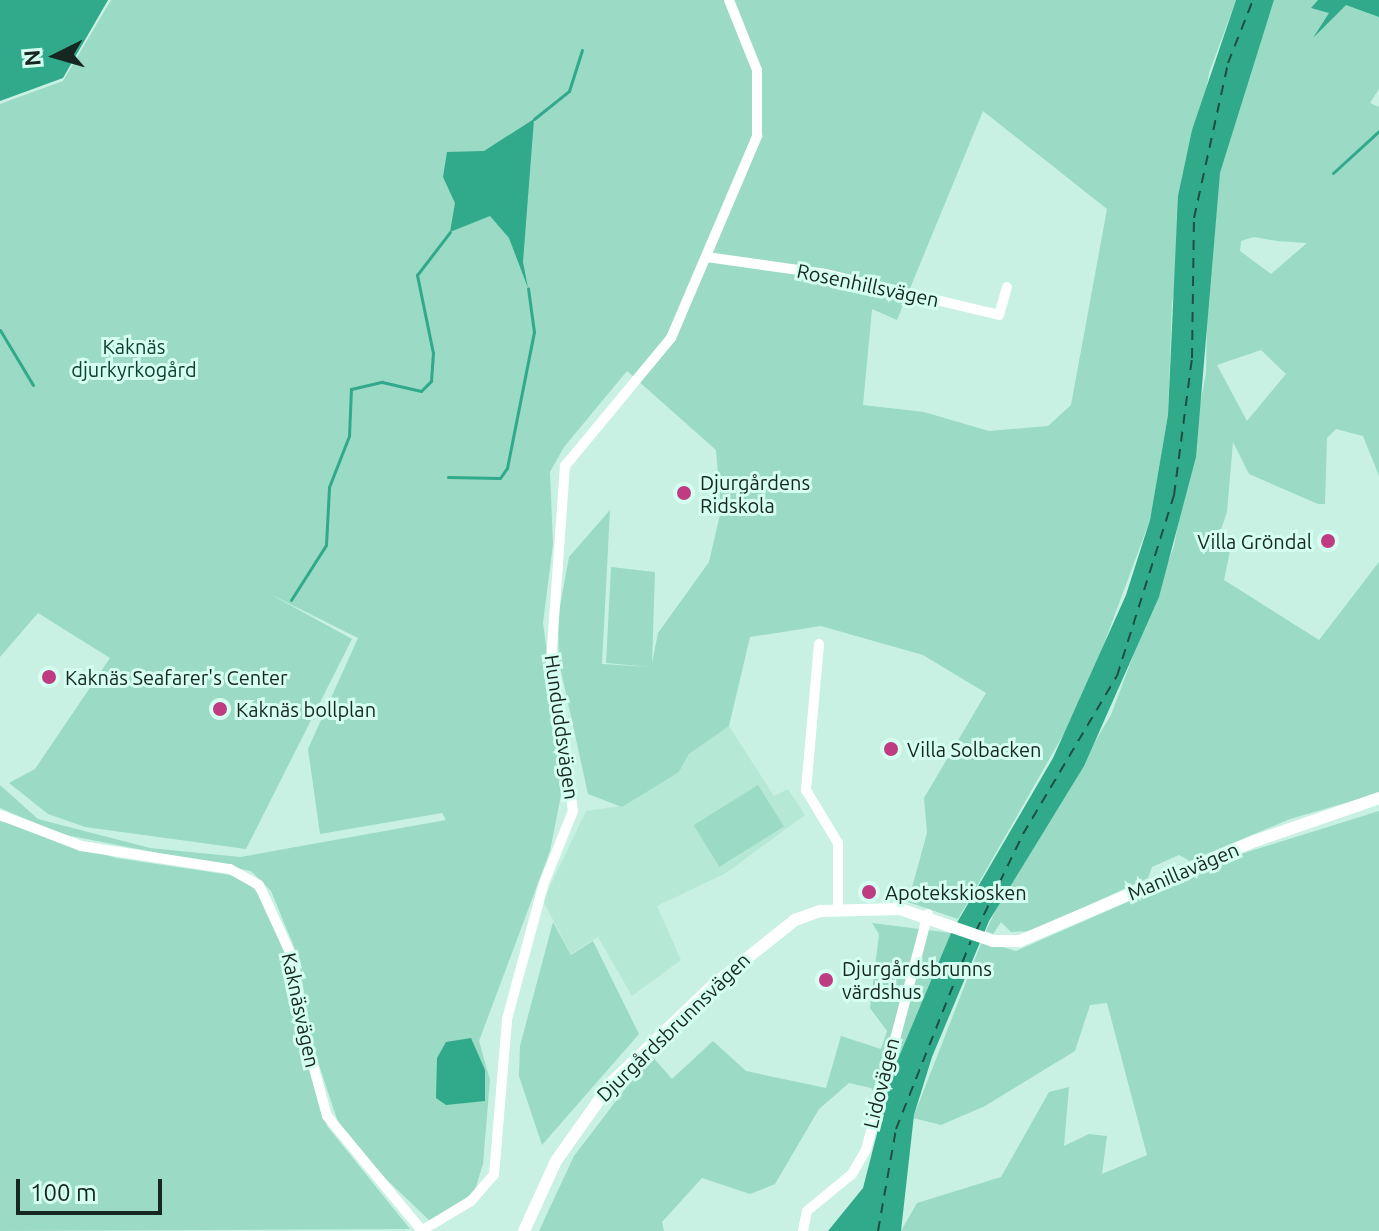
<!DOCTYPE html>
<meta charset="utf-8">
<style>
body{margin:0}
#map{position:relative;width:1379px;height:1231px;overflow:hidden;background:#c8f1e3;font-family:Ubuntu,sans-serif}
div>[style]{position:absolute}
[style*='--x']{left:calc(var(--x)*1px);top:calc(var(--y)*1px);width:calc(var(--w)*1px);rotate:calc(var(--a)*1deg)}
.built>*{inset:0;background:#b6e8d6}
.green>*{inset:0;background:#9bdac4;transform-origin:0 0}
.water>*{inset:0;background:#30aa8b}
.stream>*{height:3px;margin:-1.5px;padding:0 1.5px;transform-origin:1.5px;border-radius:1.5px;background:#30aa8b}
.ferry>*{height:2px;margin-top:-1px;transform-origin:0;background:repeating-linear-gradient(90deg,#1d4e40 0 10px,transparent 0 18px)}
.minor>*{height:10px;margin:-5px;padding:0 5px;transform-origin:5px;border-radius:5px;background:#fff}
.tertiary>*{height:12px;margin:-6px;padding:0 6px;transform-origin:6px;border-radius:6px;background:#fff}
.dots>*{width:22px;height:22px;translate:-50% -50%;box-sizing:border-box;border:4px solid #d5fff0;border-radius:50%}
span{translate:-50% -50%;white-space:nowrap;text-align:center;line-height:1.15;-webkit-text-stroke:6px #d5fff0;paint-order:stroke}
.street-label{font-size:20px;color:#162621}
.park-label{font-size:20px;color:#0c4033}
.poi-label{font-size:20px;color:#162621}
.left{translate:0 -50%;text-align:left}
.right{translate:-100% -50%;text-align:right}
.north{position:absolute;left:16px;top:16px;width:80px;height:80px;-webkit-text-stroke:6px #d5fff0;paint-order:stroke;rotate:265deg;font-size:22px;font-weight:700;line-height:32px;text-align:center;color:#162621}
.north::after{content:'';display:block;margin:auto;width:28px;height:36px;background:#162621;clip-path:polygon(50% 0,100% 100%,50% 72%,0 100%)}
.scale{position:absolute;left:16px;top:1179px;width:146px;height:36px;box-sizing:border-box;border:4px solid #162621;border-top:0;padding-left:10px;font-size:24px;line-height:28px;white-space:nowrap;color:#162621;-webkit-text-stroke:6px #d5fff0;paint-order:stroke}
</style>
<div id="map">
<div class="built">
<i style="clip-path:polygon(729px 726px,774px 796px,788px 789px,805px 815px,726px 873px,657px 906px,681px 960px,632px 996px,598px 937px,571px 954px,543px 901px,586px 811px,622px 806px,679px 772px,689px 754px)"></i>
</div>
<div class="green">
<i style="clip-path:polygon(evenodd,111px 0,1236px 0,1209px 73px,1172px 304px,1168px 415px,1150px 520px,1083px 700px,958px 919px,908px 902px,927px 833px,924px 798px,986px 693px,923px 655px,821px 626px,750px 637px,729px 726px,689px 754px,679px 772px,622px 807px,588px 794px,559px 662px,558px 617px,569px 557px,610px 510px,602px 664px,651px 667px,606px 663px,611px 567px,655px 572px,652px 663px,658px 633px,709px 562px,721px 510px,716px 450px,627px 371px,564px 447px,550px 472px,553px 544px,543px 623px,564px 780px,550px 851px,479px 1041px,490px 1080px,483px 1164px,474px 1193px,430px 1221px,361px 1155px,338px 1122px,312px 1044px,299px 959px,271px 891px,251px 871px,61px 834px,0 808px,0 785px,38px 819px,150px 848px,240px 857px,446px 820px,442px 813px,320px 834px,308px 749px,358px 638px,268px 593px,352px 639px,246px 849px,85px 827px,48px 814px,9px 783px,35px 769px,110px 658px,38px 613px,0 657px,0 104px,63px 81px,111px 0,983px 111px,1107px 209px,1071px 405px,1048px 426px,989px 431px,924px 412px,863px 405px,872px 309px,897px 320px,983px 111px)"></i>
<i style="clip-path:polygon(evenodd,1274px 0,1379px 0,1379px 89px,1370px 103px,1379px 107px,1379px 476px,1363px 436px,1336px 429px,1327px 438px,1325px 504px,1318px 504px,1249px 474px,1233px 442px,1227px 512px,1214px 550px,1230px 551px,1224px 580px,1319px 640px,1379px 562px,1379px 793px,1290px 819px,1190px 861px,1179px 855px,1152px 867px,1148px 878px,1032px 931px,1011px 932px,1001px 922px,993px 934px,986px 931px,1006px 888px,1111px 715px,1174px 546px,1206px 373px,1208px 260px,1220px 173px,1274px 0,1254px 237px,1277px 241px,1307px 243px,1271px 274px,1240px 251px,1241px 241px,1254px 237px,1274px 0,1261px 350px,1286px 374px,1247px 421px,1217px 365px,1261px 350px)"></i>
<i style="left:758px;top:785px;width:49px;height:76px;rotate:58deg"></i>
<i style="clip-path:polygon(1379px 811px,1379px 1231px,901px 1231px,917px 1203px,1001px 1177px,1049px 1092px,1069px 1087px,1064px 1146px,1089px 1134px,1107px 1136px,1102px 1174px,1147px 1155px,1107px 1003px,1090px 1005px,1075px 1051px,985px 1106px,941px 1125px,913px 1118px,982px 941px,1016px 951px,1225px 859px)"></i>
<i style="clip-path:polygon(0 821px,116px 858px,244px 877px,263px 900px,291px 961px,291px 1000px,327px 1126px,410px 1229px,0 1231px)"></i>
<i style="clip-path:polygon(553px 922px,571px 955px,593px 941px,639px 1034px,542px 1145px,519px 1076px,520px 1046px)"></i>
<i style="clip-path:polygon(872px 923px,951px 933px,883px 1103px,871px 1088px,849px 1083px,819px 1109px,775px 1184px,750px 1194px,702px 1178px,662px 1222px,664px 1231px,539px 1231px,574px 1156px,651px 1055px,672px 1079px,713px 1041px,746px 1071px,826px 1088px,841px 1036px,881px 1049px,887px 1031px,870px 1008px,879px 934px)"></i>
</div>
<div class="water">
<i style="clip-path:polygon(0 0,108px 0,63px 78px,0 101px)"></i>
<i style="clip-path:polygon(1236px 0,1274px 0,1220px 173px,1196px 457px,1159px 597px,1084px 766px,989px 921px,932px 1057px,914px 1115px,901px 1231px,828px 1231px,863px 1188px,893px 1071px,951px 933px,1053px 758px,1126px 595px,1150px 520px,1168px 415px,1178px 196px,1192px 130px)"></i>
<i style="clip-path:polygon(1318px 0,1379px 0,1379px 17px,1346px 5px,1313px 38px,1329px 13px,1311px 8px)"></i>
<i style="clip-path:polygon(534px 119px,523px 262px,528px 288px,509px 238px,490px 216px,450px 232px,455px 203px,443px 177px,447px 152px,484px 151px)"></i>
<i style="clip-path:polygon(471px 1038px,485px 1070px,485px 1101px,446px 1105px,436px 1098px,437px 1058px,446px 1042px)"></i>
</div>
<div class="stream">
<i style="--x:534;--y:119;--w:45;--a:-38.7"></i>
<i style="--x:569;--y:91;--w:43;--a:-72.4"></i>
<i style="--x:1333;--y:173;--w:62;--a:-42.4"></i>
<i style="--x:0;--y:330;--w:64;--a:59"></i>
<i style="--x:448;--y:477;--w:52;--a:1.1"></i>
<i style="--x:500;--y:478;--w:12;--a:-55"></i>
<i style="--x:507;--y:468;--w:139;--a:-78.8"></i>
<i style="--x:534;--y:332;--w:44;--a:-97.8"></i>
<i style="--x:291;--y:600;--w:65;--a:-57.5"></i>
<i style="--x:326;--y:545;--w:58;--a:-87"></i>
<i style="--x:329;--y:487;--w:55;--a:-68.6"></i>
<i style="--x:349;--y:436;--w:47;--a:-87.6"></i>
<i style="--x:351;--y:389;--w:32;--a:-13"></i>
<i style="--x:382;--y:382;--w:40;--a:13"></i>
<i style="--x:421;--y:391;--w:14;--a:-45"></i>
<i style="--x:431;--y:381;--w:28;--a:-86"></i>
<i style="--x:433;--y:353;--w:80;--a:-101.6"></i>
<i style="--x:417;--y:275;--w:54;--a:-52.5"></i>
</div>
<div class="ferry">
<i style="--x:976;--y:931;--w:108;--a:-64.1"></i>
<i style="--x:1023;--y:834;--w:184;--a:-59.3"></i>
<i style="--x:1117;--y:676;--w:190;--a:-72.5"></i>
<i style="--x:1174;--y:495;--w:138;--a:-82.5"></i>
<i style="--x:1192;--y:358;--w:140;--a:-89.2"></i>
<i style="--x:1194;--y:218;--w:159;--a:-77.6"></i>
<i style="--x:1228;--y:63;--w:68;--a:-68.4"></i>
<i style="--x:878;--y:1231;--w:104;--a:-80"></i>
<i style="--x:896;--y:1129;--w:202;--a:-68.3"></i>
</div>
<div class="minor">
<i style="--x:707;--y:257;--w:120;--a:8.1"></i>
<i style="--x:826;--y:274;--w:178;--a:13.3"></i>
<i style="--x:999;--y:315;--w:29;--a:-74"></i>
<i style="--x:819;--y:644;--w:147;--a:95.1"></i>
<i style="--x:806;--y:790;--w:62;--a:58.9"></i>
<i style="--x:838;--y:843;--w:66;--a:90"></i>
<i style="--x:0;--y:815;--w:87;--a:20.9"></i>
<i style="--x:81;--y:846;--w:151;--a:8.8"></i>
<i style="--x:230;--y:869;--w:33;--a:29"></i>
<i style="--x:259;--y:885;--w:81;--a:65.3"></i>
<i style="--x:293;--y:959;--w:63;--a:82.6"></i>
<i style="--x:301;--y:1021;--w:98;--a:74.7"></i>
<i style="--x:327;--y:1116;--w:149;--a:50.4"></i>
<i style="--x:421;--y:1231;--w:58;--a:-31"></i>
<i style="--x:471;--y:1201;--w:35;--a:-49"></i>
<i style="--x:494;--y:1175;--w:157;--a:-85.2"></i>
<i style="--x:507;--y:1019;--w:141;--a:-74.8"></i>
<i style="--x:544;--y:883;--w:78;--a:-68.1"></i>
<i style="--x:573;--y:811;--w:152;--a:-98.3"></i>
<i style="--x:551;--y:661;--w:196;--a:-85.9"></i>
<i style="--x:565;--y:466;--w:166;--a:-50.4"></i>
<i style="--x:671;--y:338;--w:220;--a:-66.9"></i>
<i style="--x:757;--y:136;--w:66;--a:-90"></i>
<i style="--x:757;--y:70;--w:75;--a:-111.8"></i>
<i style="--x:803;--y:1231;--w:20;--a:-79"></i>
<i style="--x:807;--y:1211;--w:58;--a:-39.4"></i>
<i style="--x:852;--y:1174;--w:28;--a:-60"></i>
<i style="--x:866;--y:1150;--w:244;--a:-75.3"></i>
</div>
<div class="tertiary">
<i style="--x:524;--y:1231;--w:77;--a:-65.4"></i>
<i style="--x:556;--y:1161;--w:97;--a:-54.7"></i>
<i style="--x:612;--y:1082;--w:139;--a:-43.8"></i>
<i style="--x:712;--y:986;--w:106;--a:-38.5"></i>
<i style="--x:795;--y:920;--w:27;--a:-20"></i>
<i style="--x:820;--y:911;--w:80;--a:-1.4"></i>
<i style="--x:900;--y:909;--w:98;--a:19"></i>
<i style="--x:993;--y:941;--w:27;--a:0"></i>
<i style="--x:1020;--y:941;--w:255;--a:-23.1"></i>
<i style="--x:1255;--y:841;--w:131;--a:-19.1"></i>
</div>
<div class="dots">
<i style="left:684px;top:493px;background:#bf3c82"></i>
<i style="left:1328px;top:541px;background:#bf3c82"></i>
<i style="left:49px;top:677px;background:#bf3c82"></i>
<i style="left:220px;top:709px;background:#bf3c82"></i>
<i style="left:891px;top:749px;background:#bf3c82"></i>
<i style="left:869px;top:892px;background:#bf3c82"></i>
<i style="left:826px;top:980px;background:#bf3c82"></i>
</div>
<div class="street-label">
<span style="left:868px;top:285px;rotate:12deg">Rosenhillsvägen</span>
<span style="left:562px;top:727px;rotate:82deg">Hunduddsvägen</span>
<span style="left:1183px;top:871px;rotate:-23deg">Manillavägen</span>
<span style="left:301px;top:1010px;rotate:78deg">Kaknäsvägen</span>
<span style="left:673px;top:1027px;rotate:-44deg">Djurgårdsbrunnsvägen</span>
<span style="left:881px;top:1083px;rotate:-76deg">Lidovägen</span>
</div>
<div class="park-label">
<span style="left:134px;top:358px">Kaknäs<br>djurkyrkogård</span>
</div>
<div class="poi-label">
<span class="left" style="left:700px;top:494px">Djurgårdens<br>Ridskola</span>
<span class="right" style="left:1312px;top:541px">Villa Gröndal</span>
<span class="left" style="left:65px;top:677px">Kaknäs Seafarer's Center</span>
<span class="left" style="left:236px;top:709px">Kaknäs bollplan</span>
<span class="left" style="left:907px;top:749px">Villa Solbacken</span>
<span class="left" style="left:885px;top:892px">Apotekskiosken</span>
<span class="left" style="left:842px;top:980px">Djurgårdsbrunns<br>värdshus</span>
</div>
<div class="north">N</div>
<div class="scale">100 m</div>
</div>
